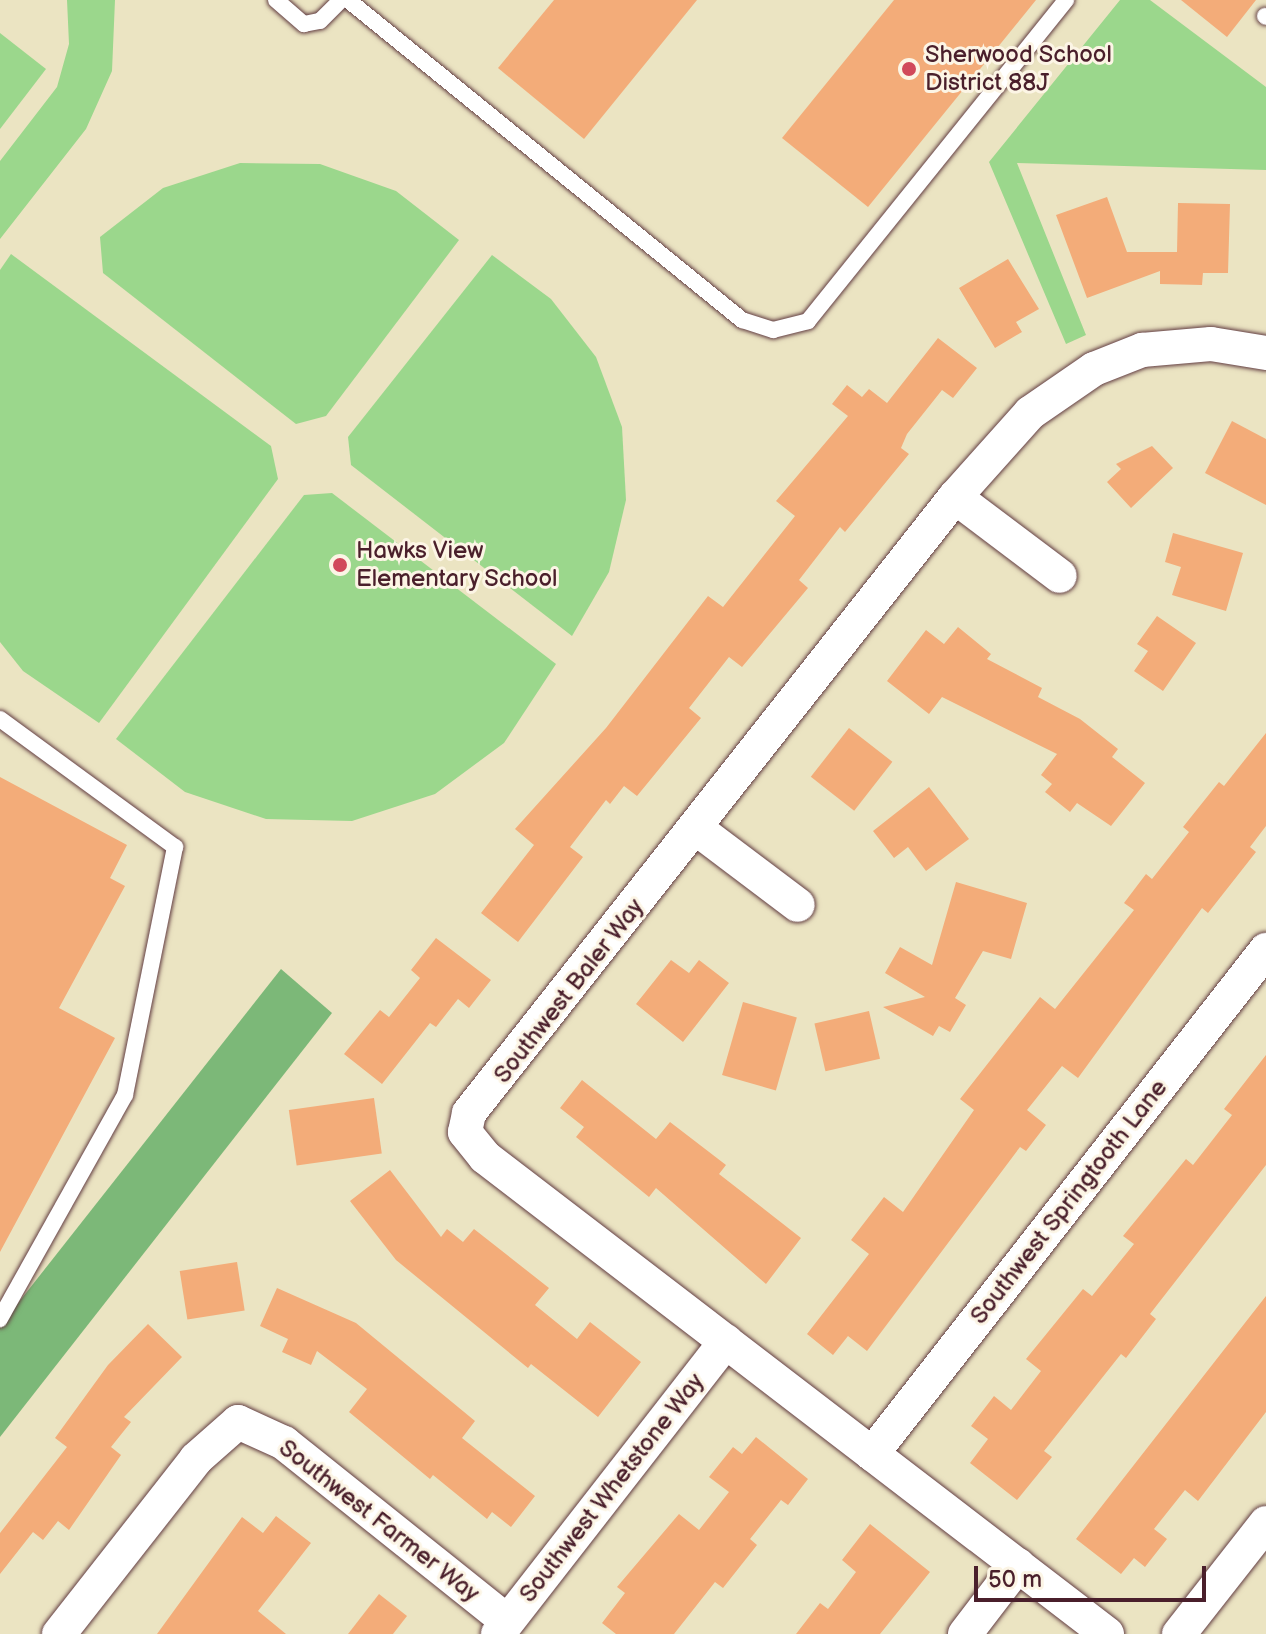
<!DOCTYPE html>
<style>
body{margin:0}
#map{position:relative;width:1266px;height:1634px;overflow:hidden;background:#ebe4c2;font-family:"Balsamiq Sans",sans-serif}
div>[style]{position:absolute}
[style*='--x']{left:calc(var(--x)*1px);top:calc(var(--y)*1px);width:calc(var(--w)*1px);rotate:calc(var(--a)*1deg)}
.green>*{inset:0;background:#9bd78c}
.forest>*{inset:0;background:#7cb878}
.building>*{inset:0;background:#f3ac79;transform-origin:0 0}
.roads{filter:drop-shadow(0 0 2px #623d42) drop-shadow(0 0 2px #623d42)}
.service>*{height:16px;margin:-8px;padding:0 8px;transform-origin:8px;border-radius:8px;background:#fff}
.minor>*{height:34px;margin:-17px;padding:0 17px;transform-origin:17px;border-radius:17px;background:#fff}
.dots>*{width:22px;height:22px;translate:-50% -50%;box-sizing:border-box;border:4px solid #fcf5e5;border-radius:50%}
span{translate:-50% -50%;white-space:nowrap;text-align:center;line-height:1.15;-webkit-text-stroke:6px #fcf5e5;paint-order:stroke}
.poi-label{font-size:24px;color:#4a1f2b}
.left{translate:0 -50%;text-align:left}
.street-label{font-size:24px;color:#4a1f2b}
.scale{position:absolute;left:974px;top:1566px;width:232px;height:36px;box-sizing:border-box;border:4px solid #4a1f2b;border-top:0;padding-left:10px;font-size:24px;line-height:28px;white-space:nowrap;color:#4a1f2b;-webkit-text-stroke:6px #fcf5e5;paint-order:stroke}
</style>
<div id="map">
<div class="green">
<i style="clip-path:polygon(67px 0,115px 0,112px 71px,86px 129px,0 239px,0 161px,57px 87px,69px 44px)"></i>
<i style="clip-path:polygon(1120px 0,1150px 0,1266px 87px,1266px 170px,1017px 163px,1086px 335px,1066px 344px,989px 162px)"></i>
<i style="clip-path:polygon(0 33px,46px 69px,0 129px)"></i>
<i style="clip-path:polygon(240px 163px,320px 164px,396px 191px,459px 240px,326px 416px,296px 424px,103px 273px,100px 237px,163px 188px)"></i>
<i style="clip-path:polygon(11px 254px,271px 446px,278px 479px,99px 723px,23px 671px,0 642px,0 270px)"></i>
<i style="clip-path:polygon(492px 255px,551px 299px,596px 357px,622px 427px,626px 500px,609px 572px,572px 636px,351px 465px,348px 437px)"></i>
<i style="clip-path:polygon(332px 493px,556px 664px,504px 743px,435px 794px,352px 821px,266px 819px,185px 792px,116px 739px,304px 495px)"></i>
</div>
<div class="forest">
<i style="clip-path:polygon(281px 969px,332px 1013px,0 1437px,0 1326px)"></i>
</div>
<div class="building">
<i style="clip-path:polygon(554px 0,697px 0,584px 139px,498px 68px)"></i>
<i style="clip-path:polygon(894px 0,1036px 0,868px 207px,782px 138px)"></i>
<i style="clip-path:polygon(1181px 0,1256px 0,1227px 37px)"></i>
<i style="clip-path:polygon(1107px 197px,1127px 252px,1177px 252px,1178px 203px,1230px 204px,1228px 273px,1203px 273px,1202px 285px,1160px 284px,1160px 271px,1087px 298px,1056px 215px)"></i>
<i style="clip-path:polygon(1008px 259px,1039px 309px,1016px 322px,1022px 332px,995px 348px,959px 288px)"></i>
<i style="clip-path:polygon(938px 338px,977px 368px,953px 398px,942px 390px,907px 434px,901px 448px,909px 454px,845px 532px,840px 527px,799px 580px,808px 588px,742px 667px,729px 657px,689px 708px,701px 718px,637px 796px,624px 786px,610px 804px,606px 800px,570px 847px,583px 857px,518px 942px,481px 913px,534px 845px,515px 829px,606px 728px,708px 596px,723px 607px,795px 516px,776px 501px,848px 416px,832px 404px,847px 385px,862px 397px,869px 389px,887px 403px)"></i>
<i style="clip-path:polygon(1232px 421px,1266px 439px,1266px 505px,1205px 473px)"></i>
<i style="clip-path:polygon(1152px 446px,1173px 468px,1131px 508px,1107px 482px,1121px 469px,1116px 464px)"></i>
<i style="clip-path:polygon(1173px 533px,1243px 553px,1226px 611px,1172px 595px,1181px 567px,1165px 562px)"></i>
<i style="clip-path:polygon(1157px 616px,1196px 643px,1163px 691px,1134px 671px,1148px 651px,1137px 644px)"></i>
<i style="clip-path:polygon(958px 627px,991px 654px,987px 659px,1042px 688px,1038px 697px,1080px 719px,1118px 749px,1112px 757px,1145px 783px,1111px 826px,1077px 803px,1070px 812px,1045px 792px,1052px 784px,1041px 775px,1057px 754px,942px 697px,929px 714px,887px 681px,926px 630px,944px 644px)"></i>
<i style="left:849px;top:728px;width:55px;height:62px;rotate:38deg"></i>
<i style="clip-path:polygon(1266px 733px,1266px 826px,1250px 847px,1256px 852px,1208px 913px,1202px 908px,1078px 1078px,1062px 1066px,1027px 1110px,1046px 1125px,1026px 1151px,1020px 1147px,867px 1351px,848px 1336px,833px 1355px,807px 1334px,869px 1254px,851px 1240px,884px 1197px,903px 1212px,974px 1110px,960px 1099px,1040px 997px,1055px 1009px,1134px 910px,1124px 903px,1146px 874px,1152px 879px,1189px 832px,1183px 827px,1219px 782px,1224px 786px)"></i>
<i style="clip-path:polygon(0 777px,127px 845px,110px 878px,125px 886px,59px 1008px,115px 1038px,0 1252px)"></i>
<i style="clip-path:polygon(929px 787px,969px 839px,926px 871px,908px 847px,894px 858px,873px 831px)"></i>
<i style="clip-path:polygon(956px 882px,1027px 903px,1011px 959px,983px 951px,955px 998px,966px 1005px,950px 1032px,939px 1026px,933px 1036px,883px 1007px,925px 997px,885px 973px,900px 947px,932px 965px)"></i>
<i style="clip-path:polygon(436px 938px,491px 980px,469px 1008px,458px 999px,436px 1027px,430px 1023px,382px 1084px,344px 1054px,380px 1010px,389px 1017px,420px 978px,411px 970px)"></i>
<i style="clip-path:polygon(671px 960px,689px 973px,699px 960px,729px 983px,683px 1042px,636px 1004px)"></i>
<i style="left:743px;top:1002px;width:56px;height:76px;rotate:16deg"></i>
<i style="left:869px;top:1011px;width:49px;height:56px;rotate:77deg"></i>
<i style="clip-path:polygon(1266px 1055px,1266px 1165px,1150px 1314px,1156px 1319px,1126px 1358px,1121px 1354px,1044px 1451px,1052px 1457px,1017px 1500px,970px 1463px,988px 1439px,971px 1426px,994px 1396px,1011px 1410px,1041px 1371px,1026px 1359px,1083px 1289px,1092px 1296px,1134px 1244px,1123px 1236px,1186px 1159px,1193px 1165px,1232px 1115px,1224px 1109px)"></i>
<i style="clip-path:polygon(582px 1080px,656px 1139px,670px 1122px,726px 1165px,719px 1174px,801px 1238px,766px 1284px,656px 1188px,649px 1197px,576px 1137px,584px 1127px,560px 1108px)"></i>
<i style="left:374px;top:1098px;width:56px;height:86px;rotate:82deg"></i>
<i style="clip-path:polygon(390px 1170px,441px 1237px,447px 1229px,463px 1242px,474px 1229px,549px 1288px,535px 1305px,577px 1339px,590px 1322px,641px 1362px,598px 1417px,531px 1364px,528px 1368px,396px 1260px,350px 1201px)"></i>
<i style="left:237px;top:1262px;width:49px;height:58px;rotate:81deg"></i>
<i style="clip-path:polygon(277px 1288px,356px 1323px,475px 1421px,462px 1438px,535px 1496px,511px 1527px,492px 1512px,487px 1519px,433px 1475px,430px 1479px,349px 1412px,367px 1389px,317px 1351px,311px 1365px,282px 1352px,288px 1339px,260px 1326px)"></i>
<i style="clip-path:polygon(1266px 1296px,1266px 1412px,1198px 1501px,1185px 1490px,1154px 1529px,1167px 1539px,1145px 1567px,1134px 1558px,1121px 1574px,1076px 1539px)"></i>
<i style="clip-path:polygon(148px 1324px,182px 1357px,124px 1417px,131px 1422px,111px 1447px,121px 1455px,69px 1530px,58px 1521px,43px 1540px,33px 1532px,0 1574px,0 1533px,67px 1447px,55px 1438px,108px 1365px)"></i>
<i style="clip-path:polygon(756px 1437px,808px 1479px,788px 1505px,781px 1500px,750px 1539px,757px 1545px,723px 1588px,715px 1582px,674px 1634px,616px 1634px,602px 1623px,625px 1593px,617px 1587px,679px 1514px,699px 1530px,729px 1492px,709px 1477px,733px 1447px,742px 1454px)"></i>
<i style="clip-path:polygon(276px 1516px,311px 1543px,258px 1611px,286px 1634px,157px 1634px,242px 1517px,263px 1533px)"></i>
<i style="clip-path:polygon(870px 1524px,930px 1572px,880px 1634px,796px 1634px,820px 1603px,828px 1609px,856px 1572px,842px 1560px)"></i>
<i style="clip-path:polygon(379px 1594px,407px 1616px,393px 1634px,348px 1634px)"></i>
</div>
<div class="roads">
<div class="service">
<i style="--x:276;--y:0;--w:37;--a:41"></i>
<i style="--x:304;--y:24;--w:16;--a:-11"></i>
<i style="--x:320;--y:21;--w:30;--a:-45"></i>
<i style="--x:348;--y:0;--w:508;--a:39.08"></i>
<i style="--x:742;--y:320;--w:33;--a:18"></i>
<i style="--x:773;--y:330;--w:36;--a:-14"></i>
<i style="--x:808;--y:321;--w:412;--a:-51.2"></i>
<i style="--x:1265;--y:16;--w:1;--a:45"></i>
<i style="--x:0;--y:719;--w:217;--a:36.2"></i>
<i style="--x:175;--y:847;--w:253;--a:101.4"></i>
<i style="--x:125;--y:1095;--w:257;--a:119.2"></i>
</div>
<div class="minor">
<i style="--x:955;--y:497;--w:131;--a:37"></i>
<i style="--x:697;--y:829;--w:126;--a:37"></i>
<i style="--x:872;--y:1454;--w:640;--a:-51.98"></i>
<i style="--x:59;--y:1634;--w:222;--a:-51.9"></i>
<i style="--x:196;--y:1459;--w:56;--a:-41.4"></i>
<i style="--x:238;--y:1422;--w:51;--a:24.5"></i>
<i style="--x:284;--y:1443;--w:285;--a:38.6"></i>
<i style="--x:498;--y:1634;--w:371;--a:-52.1"></i>
<i style="--x:965;--y:1634;--w:87;--a:-52.5"></i>
<i style="--x:1107;--y:1634;--w:784;--a:-142.52"></i>
<i style="--x:485;--y:1157;--w:32;--a:-129"></i>
<i style="--x:465;--y:1132;--w:19;--a:-78"></i>
<i style="--x:469;--y:1113;--w:785;--a:-51.73"></i>
<i style="--x:955;--y:497;--w:113;--a:-48.2"></i>
<i style="--x:1030;--y:413;--w:78;--a:-34.5"></i>
<i style="--x:1094;--y:369;--w:52;--a:-21.6"></i>
<i style="--x:1142;--y:350;--w:69;--a:-5"></i>
<i style="--x:1211;--y:344;--w:56;--a:9.3"></i>
<i style="--x:1179;--y:1634;--w:141;--a:-51.9"></i>
</div>
</div>
<div class="dots">
<i style="left:909px;top:69px;background:#d1495b"></i>
<i style="left:340px;top:565px;background:#d1495b"></i>
</div>
<div class="poi-label">
<span class="left" style="left:925px;top:69px">Sherwood School<br>District 88J</span>
<span class="left" style="left:356px;top:565px">Hawks View<br>Elementary School</span>
</div>
<div class="street-label">
<span style="left:569px;top:991px;rotate:-52deg">Southwest Baler Way</span>
<span style="left:1069px;top:1202px;rotate:-52deg">Southwest Springtooth Lane</span>
<span style="left:612px;top:1488px;rotate:-52deg">Southwest Whetstone Way</span>
<span style="left:379px;top:1521px;rotate:38deg">Southwest Farmer Way</span>
</div>
<div class="scale">50 m</div>
</div>
